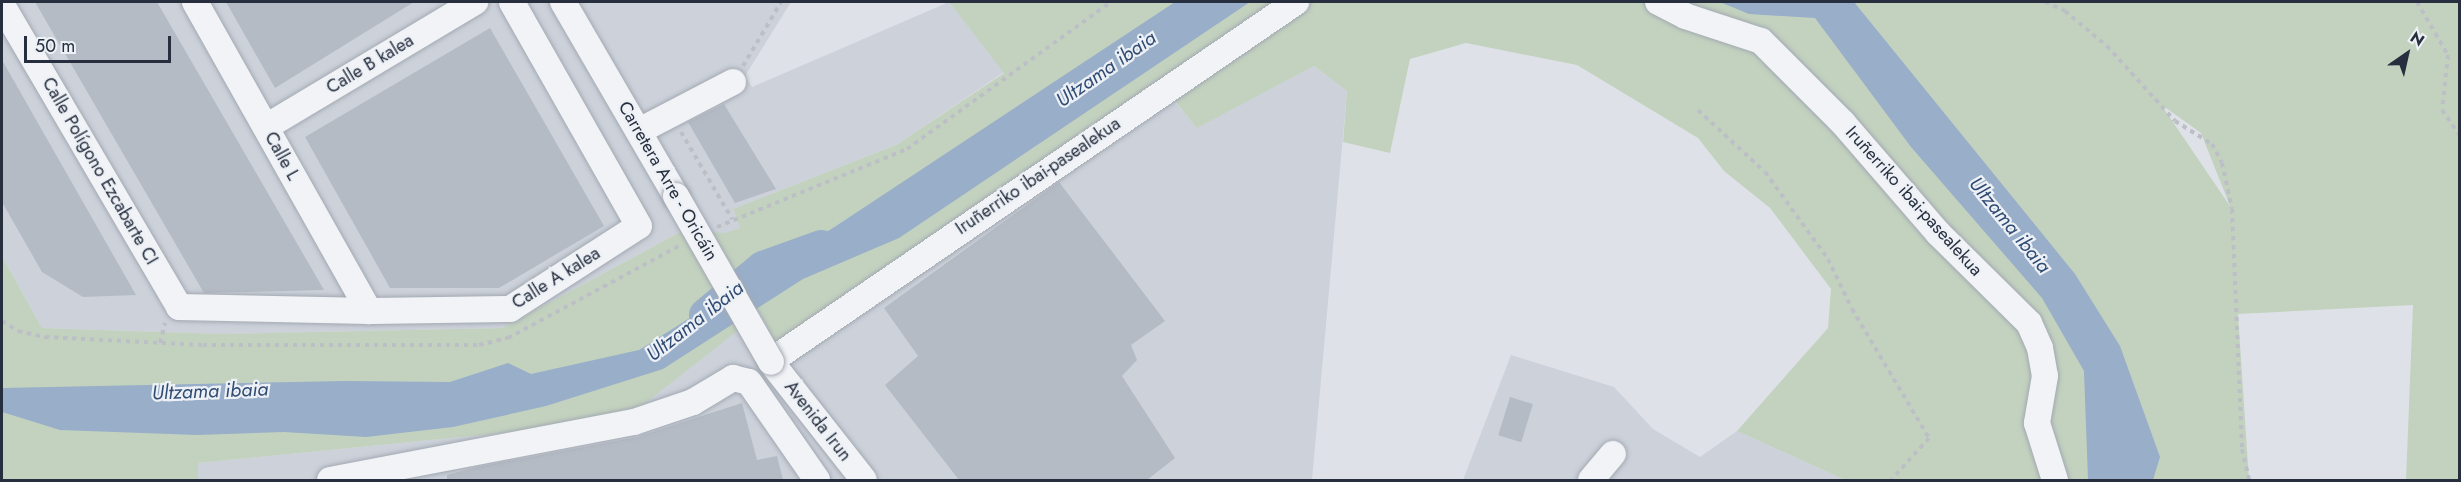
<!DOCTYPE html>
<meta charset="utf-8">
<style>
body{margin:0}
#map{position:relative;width:2461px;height:482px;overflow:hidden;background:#dee2e8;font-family:Jost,sans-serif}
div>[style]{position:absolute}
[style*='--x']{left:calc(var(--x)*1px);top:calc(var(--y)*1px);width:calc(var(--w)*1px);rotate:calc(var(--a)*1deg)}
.built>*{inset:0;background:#ccd1da}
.green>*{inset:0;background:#c3d2bf}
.water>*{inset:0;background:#98aec9}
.river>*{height:34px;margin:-17px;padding:0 17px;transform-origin:17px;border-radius:17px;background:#98aec9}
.building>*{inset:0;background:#b5bbc5;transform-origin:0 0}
.path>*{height:4px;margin-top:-2px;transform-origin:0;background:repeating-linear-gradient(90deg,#bcc0c6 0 4.5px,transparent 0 9px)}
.roads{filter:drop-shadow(0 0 2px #a3a9b2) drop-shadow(0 0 2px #a3a9b2)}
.minor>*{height:26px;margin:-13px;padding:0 13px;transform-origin:13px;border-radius:13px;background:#f1f3f6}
.bridges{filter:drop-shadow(0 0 2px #a3a9b2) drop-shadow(0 0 2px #a3a9b2)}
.minor-bridge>*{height:26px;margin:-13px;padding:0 13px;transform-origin:13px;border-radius:13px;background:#f1f3f6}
span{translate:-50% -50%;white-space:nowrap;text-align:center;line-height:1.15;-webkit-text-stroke:4.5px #edf1f6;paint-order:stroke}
.street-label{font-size:18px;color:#272f3f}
.water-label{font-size:20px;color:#304c74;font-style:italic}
.frame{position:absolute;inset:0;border:3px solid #272f3f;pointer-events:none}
.north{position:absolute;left:2377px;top:24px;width:60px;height:60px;-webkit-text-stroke:4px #edf1f6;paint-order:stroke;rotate:34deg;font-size:16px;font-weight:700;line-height:24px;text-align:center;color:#272f3f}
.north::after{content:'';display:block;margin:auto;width:21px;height:27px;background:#272f3f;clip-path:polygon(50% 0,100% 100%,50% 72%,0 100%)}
.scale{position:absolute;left:24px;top:36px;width:147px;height:27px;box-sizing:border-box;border:3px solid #272f3f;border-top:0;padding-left:8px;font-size:18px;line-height:21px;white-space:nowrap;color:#272f3f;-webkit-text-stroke:4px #edf1f6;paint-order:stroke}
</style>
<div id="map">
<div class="built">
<i style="clip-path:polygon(2px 2px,791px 2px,745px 76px,752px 87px,949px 2px,1004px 72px,896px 145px,733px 209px,740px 228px,726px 233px,1169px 95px,1197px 127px,1314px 66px,1347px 91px,1312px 480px,198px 480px,198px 463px,532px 430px,684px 230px,502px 328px,224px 334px,42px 328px,2px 256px)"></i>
<i style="clip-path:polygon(1511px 355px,1614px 387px,1653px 429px,1700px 457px,1737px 431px,1845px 480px,1463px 480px)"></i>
</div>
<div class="green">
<i style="clip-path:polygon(evenodd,949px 2px,2459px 2px,2459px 480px,2406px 480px,2413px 305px,2238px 314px,2249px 480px,1845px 480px,1737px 431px,1828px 328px,1831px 289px,1770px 208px,1724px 171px,1698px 138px,1577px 65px,1466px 43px,1410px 59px,1390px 153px,1343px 142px,1347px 91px,1314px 66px,1197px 128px,1170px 95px,802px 357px,793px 344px,781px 354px,760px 313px,639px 408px,532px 430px,198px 463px,198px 480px,2px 480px,2px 256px,42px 328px,224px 334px,502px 328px,684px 230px,725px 233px,740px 228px,733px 209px,896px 145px,1004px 73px,949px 2px,2162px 105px,2201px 133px,2230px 206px,2162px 106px,2162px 105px)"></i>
</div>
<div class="water">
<i style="clip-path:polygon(1175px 2px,1250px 2px,899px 238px,803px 279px,663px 369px,546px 406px,453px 427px,366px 437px,284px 432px,197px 435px,60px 430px,2px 412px,2px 388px,345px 381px,450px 382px,508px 363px,531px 374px,639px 350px,836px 226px)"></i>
<i style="clip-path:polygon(1720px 2px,1854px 2px,2075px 274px,2120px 346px,2160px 457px,2153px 480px,2088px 480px,2084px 371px,2042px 298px,1911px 147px,1815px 18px,1749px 14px)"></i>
</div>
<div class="river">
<i style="--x:706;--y:315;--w:74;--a:-39.5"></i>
<i style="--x:763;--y:268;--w:62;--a:-19.9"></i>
</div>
<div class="building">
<i style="clip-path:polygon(35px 2px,157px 2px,324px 290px,204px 293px)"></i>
<i style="clip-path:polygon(226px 2px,414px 2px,275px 88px)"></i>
<i style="clip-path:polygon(490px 28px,604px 226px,499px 288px,390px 288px,305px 137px)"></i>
<i style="clip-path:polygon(2px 60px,136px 295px,83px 297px,42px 272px,2px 202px)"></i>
<i style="clip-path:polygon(724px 104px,776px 189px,735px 203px,688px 122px)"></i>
<i style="clip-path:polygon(1059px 182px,1165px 321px,1131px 345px,1137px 360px,1122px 376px,1175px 458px,1147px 480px,959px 480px,885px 385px,918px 356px,884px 308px)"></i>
<i style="left:1510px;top:397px;width:24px;height:40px;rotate:17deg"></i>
<i style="clip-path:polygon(742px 403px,757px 460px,777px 456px,783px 480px,447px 480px,447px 475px,477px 467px,637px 437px)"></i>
</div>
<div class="path">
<i style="--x:2045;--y:2;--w:22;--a:24"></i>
<i style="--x:2065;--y:11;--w:55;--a:39.8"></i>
<i style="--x:2107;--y:46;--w:101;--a:47.8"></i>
<i style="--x:2175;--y:121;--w:44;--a:31.9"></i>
<i style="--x:2212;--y:144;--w:21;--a:62"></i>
<i style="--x:2222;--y:163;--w:47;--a:77.7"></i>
<i style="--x:2232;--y:209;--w:240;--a:87.6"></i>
<i style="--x:2242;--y:449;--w:32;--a:77"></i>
<i style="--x:2417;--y:2;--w:61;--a:59.7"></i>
<i style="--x:2448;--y:55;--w:55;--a:96.2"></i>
<i style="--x:2442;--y:110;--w:32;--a:55"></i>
<i style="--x:743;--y:66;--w:74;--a:-59.3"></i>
<i style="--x:1698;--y:110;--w:91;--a:42.8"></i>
<i style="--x:1765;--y:172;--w:107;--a:54.1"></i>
<i style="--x:1828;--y:259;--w:55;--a:64.4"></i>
<i style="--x:1852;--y:309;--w:150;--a:59.2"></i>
<i style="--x:1929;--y:438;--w:57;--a:132.1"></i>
<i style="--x:681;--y:132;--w:101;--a:59.6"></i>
<i style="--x:717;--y:227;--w:205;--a:-22.3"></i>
<i style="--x:907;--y:149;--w:251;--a:-35.8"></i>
<i style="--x:2;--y:321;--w:19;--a:32"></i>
<i style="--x:18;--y:331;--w:28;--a:13"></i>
<i style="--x:45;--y:337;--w:158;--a:2.9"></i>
<i style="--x:203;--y:345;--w:276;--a:0"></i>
<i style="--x:479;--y:345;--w:30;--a:-14"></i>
<i style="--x:508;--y:338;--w:196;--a:-28.3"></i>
<i style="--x:160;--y:343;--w:21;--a:-76"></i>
</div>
<div class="roads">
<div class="minor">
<i style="--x:195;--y:2;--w:355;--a:60.6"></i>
<i style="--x:563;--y:2;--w:225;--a:59.8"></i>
<i style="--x:1658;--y:2;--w:30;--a:27"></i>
<i style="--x:1685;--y:16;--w:80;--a:18.2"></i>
<i style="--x:1761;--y:41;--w:116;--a:45"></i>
<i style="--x:1843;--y:123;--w:145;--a:49.2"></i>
<i style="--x:1938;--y:233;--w:128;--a:44.7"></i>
<i style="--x:2029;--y:323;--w:27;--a:66"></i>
<i style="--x:2040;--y:348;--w:28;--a:80"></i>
<i style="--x:2045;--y:376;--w:48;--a:99.7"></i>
<i style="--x:2037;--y:423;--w:60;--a:72.5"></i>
<i style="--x:2;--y:5;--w:350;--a:59.6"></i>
<i style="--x:179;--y:307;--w:190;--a:1.2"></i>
<i style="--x:369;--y:311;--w:141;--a:-0.8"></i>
<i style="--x:510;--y:309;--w:153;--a:-32.8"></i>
<i style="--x:639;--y:226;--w:257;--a:-119.6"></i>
<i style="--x:266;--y:127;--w:244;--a:-30.9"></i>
<i style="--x:639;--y:131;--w:106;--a:-27.5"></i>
<i style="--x:781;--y:354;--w:624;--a:-34.35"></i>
<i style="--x:771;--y:362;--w:150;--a:51.8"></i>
<i style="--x:330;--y:480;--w:309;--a:-10.8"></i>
<i style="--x:634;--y:422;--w:62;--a:-18.7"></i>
<i style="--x:693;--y:402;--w:47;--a:-31"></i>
<i style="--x:733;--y:378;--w:16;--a:14"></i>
<i style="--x:749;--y:382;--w:119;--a:55.2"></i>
<i style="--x:1591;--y:480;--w:34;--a:-50"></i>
</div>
</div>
<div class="bridges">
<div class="minor-bridge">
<i style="--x:676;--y:196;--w:191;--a:60.2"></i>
</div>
</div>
<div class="street-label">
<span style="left:370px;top:64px;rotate:-31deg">Calle B kalea</span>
<span style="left:282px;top:156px;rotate:61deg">Calle L</span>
<span style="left:100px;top:171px;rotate:60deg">Calle Polígono Ezcabarte CI</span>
<span style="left:1038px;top:176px;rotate:-34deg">Iruñerriko ibai-pasealekua</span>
<span style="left:668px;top:181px;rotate:60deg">Carretera Arre - Oricáin</span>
<span style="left:1914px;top:201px;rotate:48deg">Iruñerriko ibai-pasealekua</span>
<span style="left:556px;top:278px;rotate:-32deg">Calle A kalea</span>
<span style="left:818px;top:421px;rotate:52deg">Avenida Irun</span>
</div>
<div class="water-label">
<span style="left:1106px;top:69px;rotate:-35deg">Ultzama ibaia</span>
<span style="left:2010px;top:225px;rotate:51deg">Ultzama ibaia</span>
<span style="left:695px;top:321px;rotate:-38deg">Ultzama ibaia</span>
<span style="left:210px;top:391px;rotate:-2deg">Ultzama ibaia</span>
</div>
<div class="frame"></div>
<div class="north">N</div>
<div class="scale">50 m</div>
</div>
